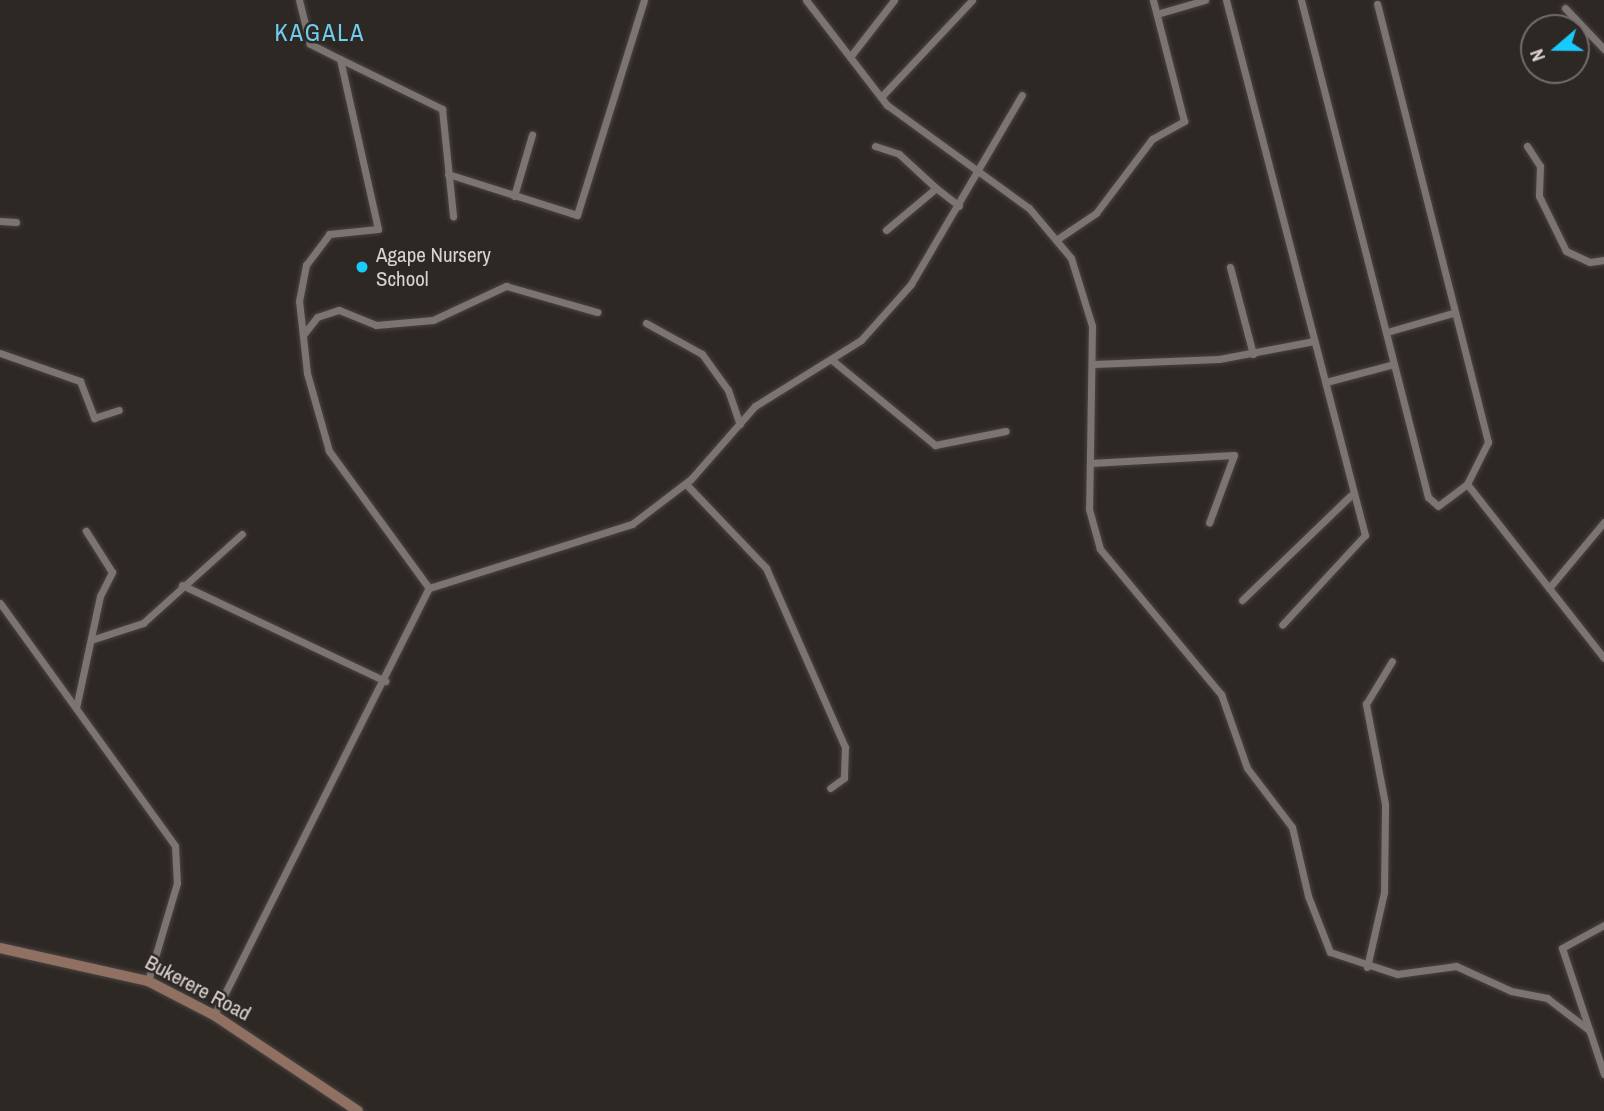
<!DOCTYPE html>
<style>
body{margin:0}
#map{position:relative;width:1604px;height:1111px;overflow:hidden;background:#2e2825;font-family:"Archivo Narrow",sans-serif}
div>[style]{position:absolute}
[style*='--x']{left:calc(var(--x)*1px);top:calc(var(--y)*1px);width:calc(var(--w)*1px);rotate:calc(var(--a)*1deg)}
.roads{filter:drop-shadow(0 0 2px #484341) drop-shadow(0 0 2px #484341)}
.street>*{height:7px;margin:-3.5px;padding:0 3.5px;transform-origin:3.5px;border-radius:3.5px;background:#7c7470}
.secondary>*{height:10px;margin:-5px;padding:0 5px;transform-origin:5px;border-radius:5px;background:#907060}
.dots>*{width:19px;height:19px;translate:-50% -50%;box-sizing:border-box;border:4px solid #2e2825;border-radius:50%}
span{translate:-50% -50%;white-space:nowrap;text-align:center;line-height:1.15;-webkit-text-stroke:5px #2e2825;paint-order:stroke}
.poi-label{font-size:21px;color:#d8d3d1}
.left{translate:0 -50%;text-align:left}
.street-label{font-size:21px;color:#d8d3d1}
.quarter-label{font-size:24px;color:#71cdef;letter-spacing:2px}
.north{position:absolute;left:1520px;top:14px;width:70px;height:70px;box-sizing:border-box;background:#2e2825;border:2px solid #726c6a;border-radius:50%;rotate:250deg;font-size:19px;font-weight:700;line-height:28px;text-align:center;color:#d8d3d1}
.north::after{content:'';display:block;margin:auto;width:24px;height:32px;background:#19cafc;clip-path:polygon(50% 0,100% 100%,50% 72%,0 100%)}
</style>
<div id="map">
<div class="roads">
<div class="street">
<i style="--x:806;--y:0;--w:133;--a:52.4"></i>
<i style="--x:887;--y:105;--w:175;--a:36"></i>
<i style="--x:1029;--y:208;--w:65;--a:50"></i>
<i style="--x:1071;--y:258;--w:71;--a:72.8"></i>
<i style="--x:1092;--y:326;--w:183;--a:90.9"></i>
<i style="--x:1089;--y:509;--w:41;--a:74.6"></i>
<i style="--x:1100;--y:549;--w:189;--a:50.2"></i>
<i style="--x:1221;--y:694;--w:78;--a:70.6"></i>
<i style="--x:1247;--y:768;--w:74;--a:52.7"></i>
<i style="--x:1292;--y:827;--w:71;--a:76.9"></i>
<i style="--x:1308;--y:896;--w:60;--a:68.6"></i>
<i style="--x:1330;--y:952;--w:71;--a:18.2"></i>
<i style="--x:1397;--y:974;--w:60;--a:-7.7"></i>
<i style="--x:1456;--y:966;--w:60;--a:24.4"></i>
<i style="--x:1511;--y:991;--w:37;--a:11"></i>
<i style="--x:1547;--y:998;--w:53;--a:37.3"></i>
<i style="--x:1226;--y:0;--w:553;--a:75.44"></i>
<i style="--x:1365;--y:535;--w:122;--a:132.7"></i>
<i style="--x:1301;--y:0;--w:513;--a:75.67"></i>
<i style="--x:1428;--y:497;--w:13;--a:42"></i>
<i style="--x:1438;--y:506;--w:36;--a:-37"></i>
<i style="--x:1467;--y:484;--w:47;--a:-63.4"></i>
<i style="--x:1488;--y:442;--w:452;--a:-104.2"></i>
<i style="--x:1565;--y:8;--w:57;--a:46.4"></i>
<i style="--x:1157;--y:14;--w:50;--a:-16.3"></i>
<i style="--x:850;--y:57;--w:72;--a:-52.3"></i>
<i style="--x:340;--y:59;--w:114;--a:26.1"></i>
<i style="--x:442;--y:109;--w:108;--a:84.1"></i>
<i style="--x:881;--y:97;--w:133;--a:-46.8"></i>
<i style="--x:875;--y:146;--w:25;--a:18"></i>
<i style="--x:899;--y:154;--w:50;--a:42.6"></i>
<i style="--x:1527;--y:146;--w:24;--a:57"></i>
<i style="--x:1540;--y:166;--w:30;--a:92"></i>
<i style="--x:1539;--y:196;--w:61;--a:63.9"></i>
<i style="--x:1566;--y:251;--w:26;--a:25"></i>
<i style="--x:1590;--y:262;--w:14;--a:-8"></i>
<i style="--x:448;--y:174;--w:135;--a:17.6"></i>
<i style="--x:577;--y:215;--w:225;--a:-72.7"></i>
<i style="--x:514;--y:196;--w:64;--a:-73.6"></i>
<i style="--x:0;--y:221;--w:16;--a:4"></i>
<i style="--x:886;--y:230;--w:65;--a:-40"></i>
<i style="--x:936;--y:188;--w:29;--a:38"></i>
<i style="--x:1059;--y:238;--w:45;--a:-34"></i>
<i style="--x:1096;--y:213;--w:93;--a:-52.9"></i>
<i style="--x:1152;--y:139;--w:37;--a:-29"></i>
<i style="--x:1184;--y:121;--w:125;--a:-104.4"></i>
<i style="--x:1230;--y:267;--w:90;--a:75.2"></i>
<i style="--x:646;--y:323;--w:64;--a:29"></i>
<i style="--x:702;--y:354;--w:44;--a:54.2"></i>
<i style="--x:728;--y:390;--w:36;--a:71"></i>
<i style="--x:1387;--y:332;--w:69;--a:-16.1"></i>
<i style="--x:303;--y:335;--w:23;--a:-52"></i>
<i style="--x:317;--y:317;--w:23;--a:-18"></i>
<i style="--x:339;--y:310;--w:40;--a:22"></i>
<i style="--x:376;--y:325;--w:57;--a:-5"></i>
<i style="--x:433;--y:320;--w:81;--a:-25"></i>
<i style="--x:506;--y:286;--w:95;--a:15.9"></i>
<i style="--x:0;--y:353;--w:85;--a:19.3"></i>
<i style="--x:80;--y:381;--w:40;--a:69"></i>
<i style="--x:94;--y:418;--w:26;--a:-18"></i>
<i style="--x:832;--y:360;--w:134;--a:39.5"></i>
<i style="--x:935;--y:445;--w:72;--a:-11.2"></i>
<i style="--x:1094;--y:364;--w:125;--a:-2.3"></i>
<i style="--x:1219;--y:359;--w:97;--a:-10.7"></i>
<i style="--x:1326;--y:382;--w:70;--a:-14.8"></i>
<i style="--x:1091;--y:463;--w:143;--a:-3.2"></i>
<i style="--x:1234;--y:455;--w:72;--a:110.2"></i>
<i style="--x:686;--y:484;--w:116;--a:46.4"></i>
<i style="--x:766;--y:568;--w:196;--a:66.2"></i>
<i style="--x:845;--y:747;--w:31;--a:92"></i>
<i style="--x:844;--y:778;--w:17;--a:144"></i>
<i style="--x:1467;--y:484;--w:221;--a:51.8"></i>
<i style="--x:182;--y:585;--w:225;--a:25.3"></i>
<i style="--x:429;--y:588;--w:213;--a:-17.5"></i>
<i style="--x:632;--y:524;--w:74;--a:-37.3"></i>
<i style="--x:691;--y:479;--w:97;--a:-48.8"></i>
<i style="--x:755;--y:406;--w:125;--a:-31.9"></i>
<i style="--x:861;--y:340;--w:75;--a:-48.2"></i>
<i style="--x:911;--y:284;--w:219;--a:-59.6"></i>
<i style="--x:1549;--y:588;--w:86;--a:-50.2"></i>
<i style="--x:1242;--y:600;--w:151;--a:-43.9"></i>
<i style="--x:0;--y:603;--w:299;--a:54.2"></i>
<i style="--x:175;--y:846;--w:37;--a:87"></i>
<i style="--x:177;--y:883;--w:102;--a:106.5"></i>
<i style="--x:94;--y:639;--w:52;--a:-18.1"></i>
<i style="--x:143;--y:623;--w:133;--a:-42"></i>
<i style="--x:76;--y:708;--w:115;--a:-77.9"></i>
<i style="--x:100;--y:596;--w:27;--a:-63"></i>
<i style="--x:112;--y:572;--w:49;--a:-122.4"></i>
<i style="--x:1604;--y:925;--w:48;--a:151.3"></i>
<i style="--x:1562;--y:948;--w:133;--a:71.6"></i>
<i style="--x:1367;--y:967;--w:77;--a:-77.2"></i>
<i style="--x:1384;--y:892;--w:88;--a:-89.3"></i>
<i style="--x:1385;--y:804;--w:102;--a:-100.8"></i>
<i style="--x:1366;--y:704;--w:50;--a:-58.8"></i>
<i style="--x:214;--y:1015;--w:478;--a:-63.3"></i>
<i style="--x:429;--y:588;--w:170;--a:-126.1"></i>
<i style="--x:329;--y:451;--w:81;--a:-105.8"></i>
<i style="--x:307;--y:373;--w:72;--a:-96.3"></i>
<i style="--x:299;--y:301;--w:37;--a:-79"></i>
<i style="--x:306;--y:265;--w:39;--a:-53"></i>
<i style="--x:329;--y:234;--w:49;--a:-5.8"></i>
<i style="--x:378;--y:229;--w:174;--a:-102.6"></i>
<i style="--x:340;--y:59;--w:34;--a:-153"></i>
<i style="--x:310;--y:44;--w:45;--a:-104"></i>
</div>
<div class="secondary">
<i style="--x:0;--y:948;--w:152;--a:12.6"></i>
<i style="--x:148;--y:981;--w:74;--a:27.3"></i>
<i style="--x:214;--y:1015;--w:173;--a:33.7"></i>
</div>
</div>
<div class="dots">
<i style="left:362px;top:267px;background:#19cafc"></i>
</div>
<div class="poi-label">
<span class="left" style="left:376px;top:267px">Agape Nursery<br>School</span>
</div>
<div class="street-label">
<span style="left:198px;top:988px;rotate:28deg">Bukerere Road</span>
</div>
<div class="quarter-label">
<span style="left:320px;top:33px">KAGALA</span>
</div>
<div class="north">N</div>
</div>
